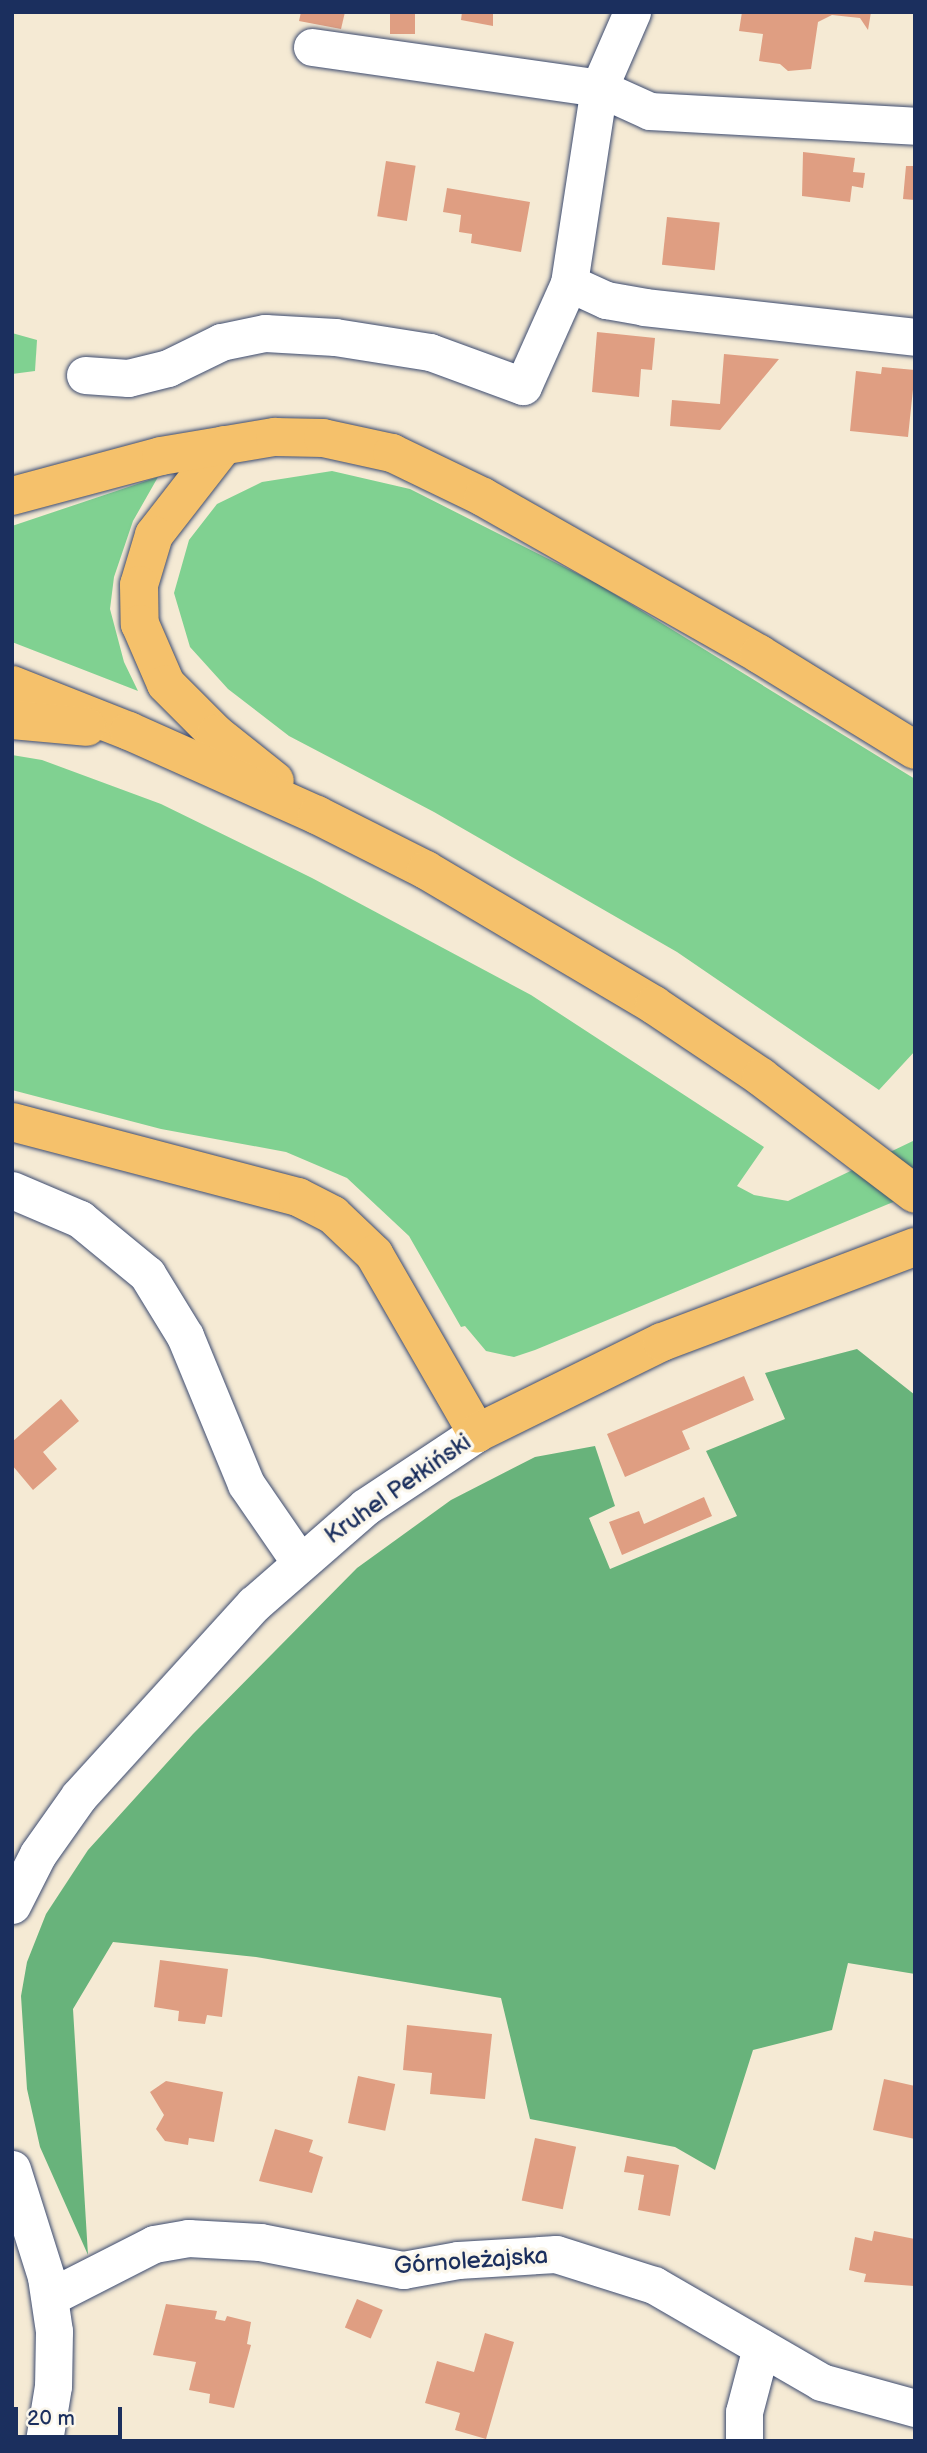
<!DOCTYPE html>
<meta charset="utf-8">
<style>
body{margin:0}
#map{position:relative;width:927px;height:2453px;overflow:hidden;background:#f5ead4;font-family:"Balsamiq Sans",sans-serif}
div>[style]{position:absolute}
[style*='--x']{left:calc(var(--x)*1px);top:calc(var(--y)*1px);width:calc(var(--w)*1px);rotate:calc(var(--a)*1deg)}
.green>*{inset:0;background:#80d191}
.forest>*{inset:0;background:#68b37b}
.building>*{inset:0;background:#df9e82;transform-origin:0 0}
.roads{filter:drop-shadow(0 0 2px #3c4b70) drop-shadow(0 0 2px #3c4b70)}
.minor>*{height:37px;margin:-18.5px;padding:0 18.5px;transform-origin:18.5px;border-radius:18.5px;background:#fff}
.major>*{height:38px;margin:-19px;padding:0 19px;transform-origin:19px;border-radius:19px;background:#f5c16b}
span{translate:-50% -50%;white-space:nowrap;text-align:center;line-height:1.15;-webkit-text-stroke:7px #fbf7ec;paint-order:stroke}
.street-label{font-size:24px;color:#1b2f5e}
.frame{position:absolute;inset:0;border:14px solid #1b2f5e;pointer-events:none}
.scale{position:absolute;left:14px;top:2407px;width:108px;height:32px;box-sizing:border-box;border:4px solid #1b2f5e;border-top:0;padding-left:9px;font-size:21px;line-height:24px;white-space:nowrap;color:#1b2f5e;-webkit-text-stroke:5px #fbf7ec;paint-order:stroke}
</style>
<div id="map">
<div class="green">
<i style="clip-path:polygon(12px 333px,37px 340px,35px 371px,12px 374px)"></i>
<i style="clip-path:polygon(332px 471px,410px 489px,598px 584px,915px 779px,915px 1051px,879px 1090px,677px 952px,434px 812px,289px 736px,228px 689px,190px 647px,174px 593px,189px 540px,217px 504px,262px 482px)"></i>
<i style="clip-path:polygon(158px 477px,133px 521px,114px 577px,110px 609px,124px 662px,138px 691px,12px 642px,12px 526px)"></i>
<i style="clip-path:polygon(12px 755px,42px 760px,161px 804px,312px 878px,531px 995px,764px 1147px,737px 1186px,754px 1195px,788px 1201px,915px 1140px,915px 1193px,535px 1350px,514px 1357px,486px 1351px,465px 1326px,461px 1327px,409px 1236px,347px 1178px,286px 1152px,161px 1129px,12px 1090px)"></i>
</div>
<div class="forest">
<i style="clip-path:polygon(857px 1349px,915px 1395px,915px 1974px,848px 1963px,832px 2030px,753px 2050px,715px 2170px,675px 2147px,530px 2119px,501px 1998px,256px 1957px,113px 1942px,73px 2009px,88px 2255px,40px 2147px,27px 2089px,21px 1996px,27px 1962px,46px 1914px,88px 1850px,193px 1734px,357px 1568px,451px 1500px,535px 1457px,595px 1446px,615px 1506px,589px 1518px,610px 1569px,737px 1516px,706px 1451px,785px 1419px,765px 1373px)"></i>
</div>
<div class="building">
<i style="clip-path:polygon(301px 12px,345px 12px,341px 29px,299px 21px)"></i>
<i style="left:390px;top:12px;width:25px;height:22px"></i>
<i style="clip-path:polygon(462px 12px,493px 12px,493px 26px,461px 20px)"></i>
<i style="clip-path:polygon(742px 12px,871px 12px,868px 30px,860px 18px,832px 15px,818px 22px,811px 69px,788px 71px,780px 64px,759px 61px,763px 34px,739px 31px)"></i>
<i style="clip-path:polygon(803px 152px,855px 158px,853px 172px,865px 173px,863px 188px,852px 186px,850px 202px,802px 196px)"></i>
<i style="left:386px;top:161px;width:30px;height:56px;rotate:9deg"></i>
<i style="clip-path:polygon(906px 166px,915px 166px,915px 200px,903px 199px)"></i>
<i style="clip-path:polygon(447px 188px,530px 202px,521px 252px,471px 243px,472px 234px,459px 232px,461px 215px,443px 212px)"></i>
<i style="left:667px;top:217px;width:53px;height:48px;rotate:6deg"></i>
<i style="clip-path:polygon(597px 332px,655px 338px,652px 370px,641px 369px,639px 397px,592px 392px)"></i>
<i style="clip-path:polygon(724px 354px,779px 359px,720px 430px,670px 426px,672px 400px,720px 404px)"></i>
<i style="clip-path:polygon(882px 367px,915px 370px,908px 437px,850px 431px,856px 371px,881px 374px)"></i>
<i style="clip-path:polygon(744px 1376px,754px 1400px,682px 1431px,690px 1449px,625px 1477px,607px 1434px)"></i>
<i style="clip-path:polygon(61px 1399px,79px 1421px,43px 1452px,57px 1469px,33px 1490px,12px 1465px,12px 1442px)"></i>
<i style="clip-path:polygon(704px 1497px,712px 1516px,622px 1555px,609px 1522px,639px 1511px,644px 1524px)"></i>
<i style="clip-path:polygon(160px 1960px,228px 1969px,222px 2017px,207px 2015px,205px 2024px,178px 2021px,179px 2011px,154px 2007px)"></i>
<i style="clip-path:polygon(407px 2025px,492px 2034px,485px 2099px,430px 2094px,432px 2073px,403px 2070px)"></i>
<i style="left:358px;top:2076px;width:38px;height:48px;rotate:12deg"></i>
<i style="clip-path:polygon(884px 2079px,915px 2086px,915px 2139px,873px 2130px)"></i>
<i style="clip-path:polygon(166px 2081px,223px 2092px,214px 2142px,189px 2138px,188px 2145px,165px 2141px,156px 2129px,164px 2115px,150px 2092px)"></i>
<i style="clip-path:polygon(275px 2129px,313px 2140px,309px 2152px,323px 2157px,312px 2193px,259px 2181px)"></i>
<i style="left:535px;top:2138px;width:42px;height:64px;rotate:12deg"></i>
<i style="clip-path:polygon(627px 2156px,679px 2165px,670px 2216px,638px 2210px,644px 2175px,624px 2172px)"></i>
<i style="clip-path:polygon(874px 2231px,915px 2239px,914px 2286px,864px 2282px,866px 2274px,849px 2270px,855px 2237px,872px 2241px)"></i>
<i style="left:357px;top:2299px;width:28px;height:31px;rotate:23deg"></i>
<i style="clip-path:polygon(166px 2304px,217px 2311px,215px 2319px,225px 2321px,227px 2316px,251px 2322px,247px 2344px,251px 2345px,234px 2408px,209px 2403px,210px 2394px,189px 2390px,196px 2362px,153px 2355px)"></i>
<i style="clip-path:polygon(485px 2333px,514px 2342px,486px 2439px,455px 2430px,460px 2413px,425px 2403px,437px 2361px,474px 2372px)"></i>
</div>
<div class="roads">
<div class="minor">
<i style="--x:312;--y:47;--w:290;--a:8.1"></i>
<i style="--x:599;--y:88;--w:56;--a:24.3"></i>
<i style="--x:650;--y:111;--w:265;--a:3.2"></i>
<i style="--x:569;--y:283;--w:41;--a:24.7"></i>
<i style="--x:606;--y:300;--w:39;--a:10"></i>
<i style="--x:644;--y:307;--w:273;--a:6.3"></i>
<i style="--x:85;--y:375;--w:43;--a:4"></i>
<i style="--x:128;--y:378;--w:41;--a:-14"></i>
<i style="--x:168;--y:368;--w:59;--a:-26.1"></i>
<i style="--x:221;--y:342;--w:45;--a:-11.6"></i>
<i style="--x:265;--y:333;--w:70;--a:3.3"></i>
<i style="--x:335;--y:337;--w:96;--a:9"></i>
<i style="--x:430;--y:352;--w:99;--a:20.1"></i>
<i style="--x:523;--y:386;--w:113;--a:-65.9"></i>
<i style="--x:569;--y:283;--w:197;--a:-81.3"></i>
<i style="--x:599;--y:88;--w:83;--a:-66.5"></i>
<i style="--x:12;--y:1190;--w:74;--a:23.1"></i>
<i style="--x:80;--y:1219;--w:87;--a:39.4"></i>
<i style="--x:147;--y:1274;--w:73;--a:58.5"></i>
<i style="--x:185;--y:1336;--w:160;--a:67.6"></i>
<i style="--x:246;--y:1484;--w:93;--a:55.5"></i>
<i style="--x:12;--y:1905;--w:57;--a:-63"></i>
<i style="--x:38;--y:1854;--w:71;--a:-54.7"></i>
<i style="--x:79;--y:1796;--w:260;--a:-47.7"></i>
<i style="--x:254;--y:1604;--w:147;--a:-41.1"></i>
<i style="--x:365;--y:1507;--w:134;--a:-33.5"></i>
<i style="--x:12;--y:2169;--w:113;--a:72.5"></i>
<i style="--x:46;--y:2277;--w:55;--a:81.6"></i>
<i style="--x:54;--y:2331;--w:55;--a:91"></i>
<i style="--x:53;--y:2386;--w:56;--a:99.3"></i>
<i style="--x:50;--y:2297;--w:117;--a:-27"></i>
<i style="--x:154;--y:2244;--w:35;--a:-10"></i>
<i style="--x:188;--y:2238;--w:72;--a:3.2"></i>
<i style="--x:260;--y:2242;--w:146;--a:11.1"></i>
<i style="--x:403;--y:2270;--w:56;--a:-10.3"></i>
<i style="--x:458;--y:2260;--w:98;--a:-3.5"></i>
<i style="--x:556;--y:2254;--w:103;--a:17.6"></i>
<i style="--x:654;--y:2285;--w:193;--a:30.1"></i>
<i style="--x:821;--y:2382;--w:98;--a:15.5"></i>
<i style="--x:744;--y:2441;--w:29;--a:-90"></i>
<i style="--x:744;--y:2412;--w:67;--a:-75.3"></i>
</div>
<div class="major">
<i style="--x:224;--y:445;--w:114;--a:127.9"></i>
<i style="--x:154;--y:535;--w:52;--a:106.7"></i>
<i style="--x:139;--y:585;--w:39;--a:89"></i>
<i style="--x:140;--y:624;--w:65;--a:66.6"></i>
<i style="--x:166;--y:684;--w:71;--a:45"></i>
<i style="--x:216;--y:734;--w:75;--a:38.5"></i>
<i style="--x:12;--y:496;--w:154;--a:-15"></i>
<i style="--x:161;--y:456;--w:116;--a:-9.5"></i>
<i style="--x:275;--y:437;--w:48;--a:1.2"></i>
<i style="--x:323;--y:438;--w:71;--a:12.3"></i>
<i style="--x:392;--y:453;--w:101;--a:25.8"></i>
<i style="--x:483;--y:497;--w:318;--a:29.6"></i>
<i style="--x:759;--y:654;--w:183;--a:31.6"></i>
<i style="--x:12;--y:685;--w:126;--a:21.5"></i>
<i style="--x:129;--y:731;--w:206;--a:24.1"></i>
<i style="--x:317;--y:815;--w:122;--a:26.8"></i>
<i style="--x:426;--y:870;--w:265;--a:30.6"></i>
<i style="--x:654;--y:1005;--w:129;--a:33.9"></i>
<i style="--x:761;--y:1077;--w:193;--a:37.2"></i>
<i style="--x:12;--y:720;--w:75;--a:5.3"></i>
<i style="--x:12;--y:1122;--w:296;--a:14.7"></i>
<i style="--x:298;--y:1197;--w:39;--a:27"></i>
<i style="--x:333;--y:1215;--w:57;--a:43.6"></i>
<i style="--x:374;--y:1254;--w:207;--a:60.1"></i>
<i style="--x:477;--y:1433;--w:206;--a:-26.2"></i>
<i style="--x:662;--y:1342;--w:270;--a:-20.6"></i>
</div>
</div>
<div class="street-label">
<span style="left:398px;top:1489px;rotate:-35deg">Kruhel Pełkiński</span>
<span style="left:471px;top:2261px;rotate:-4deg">Górnoleżajska</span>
</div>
<div class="frame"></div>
<div class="scale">20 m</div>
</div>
